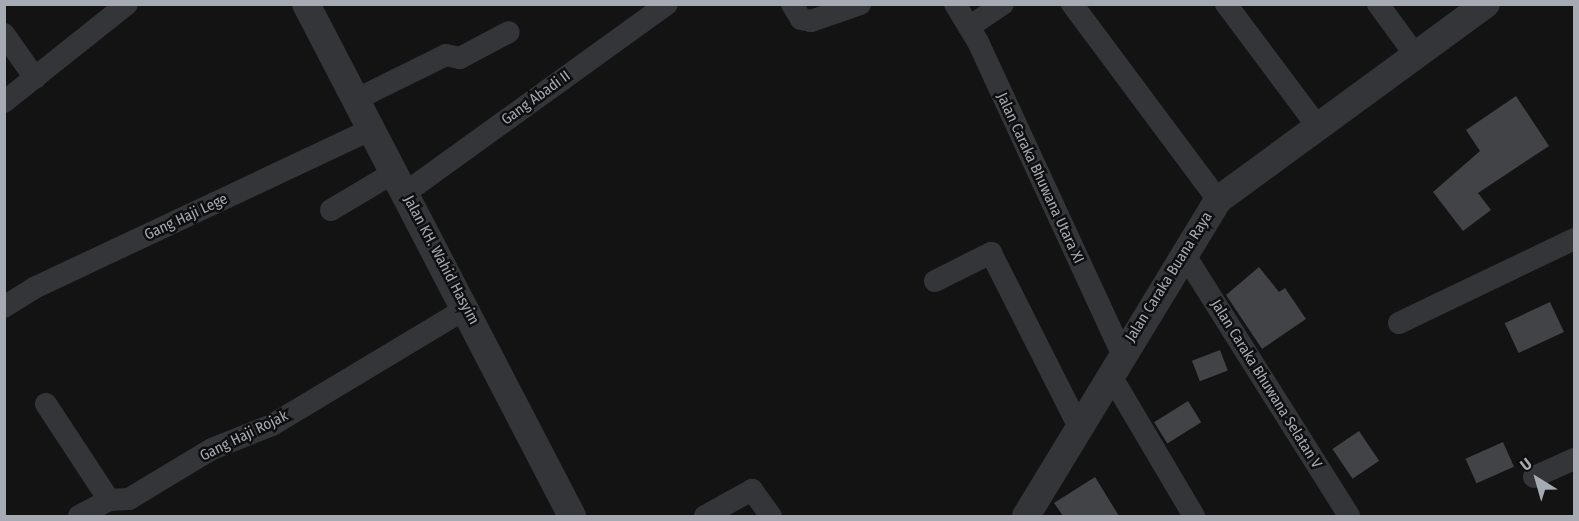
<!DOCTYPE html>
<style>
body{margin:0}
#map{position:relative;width:1579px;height:521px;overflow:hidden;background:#131314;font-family:"Fira Sans Condensed",sans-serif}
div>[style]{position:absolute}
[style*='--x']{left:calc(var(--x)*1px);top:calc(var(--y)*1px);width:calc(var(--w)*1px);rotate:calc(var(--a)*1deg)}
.building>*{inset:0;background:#424347;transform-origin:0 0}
.minor>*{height:22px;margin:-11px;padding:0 11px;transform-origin:11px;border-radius:11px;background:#343538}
.tertiary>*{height:28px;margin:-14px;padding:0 14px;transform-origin:14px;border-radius:14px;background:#343538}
span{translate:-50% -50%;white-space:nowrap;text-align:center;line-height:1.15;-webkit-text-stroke:5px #0e0e0f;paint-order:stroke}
.street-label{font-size:15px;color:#a6aab3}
.frame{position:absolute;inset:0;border:6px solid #a6aab3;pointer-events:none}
.north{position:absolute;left:1507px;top:449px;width:60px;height:60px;-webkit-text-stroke:4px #0e0e0f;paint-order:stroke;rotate:323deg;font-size:16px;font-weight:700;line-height:24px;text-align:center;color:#a6aab3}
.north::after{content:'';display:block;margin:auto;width:21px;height:27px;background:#a6aab3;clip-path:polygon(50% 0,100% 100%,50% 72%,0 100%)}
</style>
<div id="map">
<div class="building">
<i style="clip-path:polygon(1516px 96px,1549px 146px,1478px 193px,1491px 210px,1463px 231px,1433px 192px,1480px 151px,1466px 130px)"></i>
<i style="clip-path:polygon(1259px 267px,1279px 292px,1285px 288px,1306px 319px,1262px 349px,1226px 295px)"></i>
<i style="left:1550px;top:302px;width:33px;height:50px;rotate:65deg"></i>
<i style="left:1220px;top:350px;width:22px;height:30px;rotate:69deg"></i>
<i style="left:1188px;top:401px;width:25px;height:40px;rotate:58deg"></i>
<i style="left:1359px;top:431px;width:36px;height:32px;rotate:56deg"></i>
<i style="left:1503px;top:442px;width:27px;height:41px;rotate:66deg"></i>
<i style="clip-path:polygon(1095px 477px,1119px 516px,1063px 516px,1054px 503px)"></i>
</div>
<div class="minor">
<i style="--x:792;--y:4;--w:17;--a:59"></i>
<i style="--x:801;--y:19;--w:10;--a:11"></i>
<i style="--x:811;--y:21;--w:52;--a:-19.1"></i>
<i style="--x:955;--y:4;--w:44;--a:58.8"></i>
<i style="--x:978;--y:42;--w:343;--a:65.2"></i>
<i style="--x:1072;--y:4;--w:244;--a:53.3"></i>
<i style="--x:1226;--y:4;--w:154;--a:53.2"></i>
<i style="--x:1378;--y:4;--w:64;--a:53.8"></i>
<i style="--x:969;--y:27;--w:41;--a:-34.1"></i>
<i style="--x:4;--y:34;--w:54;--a:54.8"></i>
<i style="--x:357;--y:99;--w:99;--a:-26.3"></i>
<i style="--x:446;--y:55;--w:14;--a:12"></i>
<i style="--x:460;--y:58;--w:55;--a:-28"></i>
<i style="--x:4;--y:102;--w:157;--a:-38.5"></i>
<i style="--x:405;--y:193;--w:323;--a:-35.8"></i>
<i style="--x:331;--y:210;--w:72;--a:-30.8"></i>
<i style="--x:1183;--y:252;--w:312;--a:57.8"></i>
<i style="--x:935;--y:281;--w:63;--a:-26.6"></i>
<i style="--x:991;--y:253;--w:195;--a:63.2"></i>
<i style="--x:4;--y:307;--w:36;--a:-32"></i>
<i style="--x:34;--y:288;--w:371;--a:-25.2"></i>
<i style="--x:1399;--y:323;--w:194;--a:-25.6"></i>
<i style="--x:1110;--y:374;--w:165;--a:59.4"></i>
<i style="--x:46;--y:404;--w:115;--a:56.7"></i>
<i style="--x:1534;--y:477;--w:44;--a:-24.2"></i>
<i style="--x:79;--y:516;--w:34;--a:-28"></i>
<i style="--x:109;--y:500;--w:20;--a:-3"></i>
<i style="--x:129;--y:499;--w:97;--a:-31.1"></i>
<i style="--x:212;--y:449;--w:65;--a:-21.8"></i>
<i style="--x:272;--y:425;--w:227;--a:-31"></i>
<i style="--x:705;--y:516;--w:54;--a:-29"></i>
<i style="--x:752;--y:490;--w:32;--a:54"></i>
</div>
<div class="tertiary">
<i style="--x:306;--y:4;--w:577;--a:62.55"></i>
<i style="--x:1026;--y:516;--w:370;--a:-58.7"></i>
<i style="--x:1218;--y:200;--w:332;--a:-36.2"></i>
</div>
<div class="street-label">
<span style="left:536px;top:98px;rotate:-36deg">Gang Abadi II</span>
<span style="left:1040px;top:178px;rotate:65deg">Jalan Caraka Bhuwana Utara XI</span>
<span style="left:186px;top:217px;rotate:-25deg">Gang Haji Lege</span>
<span style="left:441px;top:260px;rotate:62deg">Jalan KH. Wahid Hasyim</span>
<span style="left:1169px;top:277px;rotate:-58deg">Jalan Caraka Buana Raya</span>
<span style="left:1266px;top:384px;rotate:58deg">Jalan Caraka Bhuwana Selatan V</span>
<span style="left:244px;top:436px;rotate:-26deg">Gang Haji Rojak</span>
</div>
<div class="frame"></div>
<div class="north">U</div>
</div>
